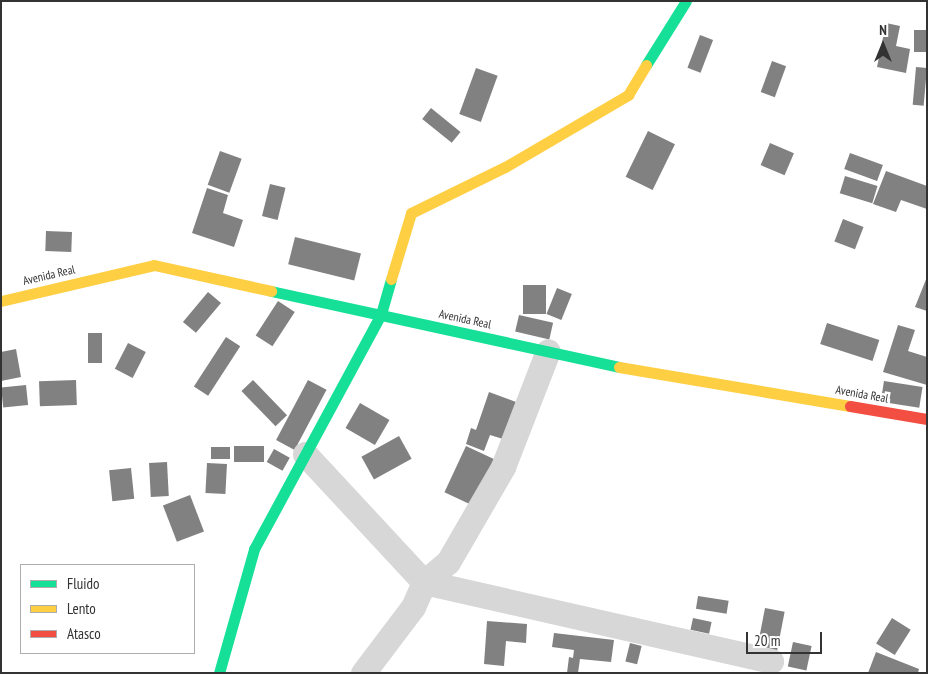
<!DOCTYPE html>
<style>
body{margin:0}
#map{position:relative;width:928px;height:674px;overflow:hidden;background:#fff;font-family:"PT Sans Narrow",sans-serif}
div>[style]{position:absolute}
[style*='--x']{left:calc(var(--x)*1px);top:calc(var(--y)*1px);width:calc(var(--w)*1px);rotate:calc(var(--a)*1deg)}
.building>*{inset:0;background:#818181;transform-origin:0 0}
.street>*{height:25px;margin:-12.5px;padding:0 12.5px;transform-origin:12.5px;border-radius:12.5px;background:#d7d7d7}
.fast>*{height:11px;margin:-5.5px;padding:0 5.5px;transform-origin:5.5px;border-radius:5.5px;background:#16e098}
.slow>*{height:11px;margin:-5.5px;padding:0 5.5px;transform-origin:5.5px;border-radius:5.5px;background:#ffcf43}
.jam>*{height:11px;margin:-5.5px;padding:0 5.5px;transform-origin:5.5px;border-radius:5.5px;background:#f24e42}
span{translate:-50% -50%;white-space:nowrap;text-align:center;line-height:1.15;-webkit-text-stroke:5px #fff;paint-order:stroke}
.street-label{font-size:12px;color:#333}
.frame{position:absolute;inset:0;border:2px solid #333;pointer-events:none}
.legend{position:absolute;left:20px;top:564px;width:175px;height:90px;box-sizing:border-box;background:#fff;border:1px solid #adadad;margin:0;padding:6px 9px;list-style:none;font-size:15px;color:#333}
.legend li{display:flex;align-items:center;gap:10px;height:25px}
.legend b{width:25px;border:1px solid #adadad}
.north{position:absolute;left:858px;top:20px;width:50px;height:50px;-webkit-text-stroke:4px #fff;paint-order:stroke;rotate:0deg;font-size:14px;font-weight:700;line-height:20px;text-align:center;color:#333}
.north::after{content:'';display:block;margin:auto;width:18px;height:22px;background:#333;clip-path:polygon(50% 0,100% 100%,50% 72%,0 100%)}
.scale{position:absolute;left:746px;top:632px;width:76px;height:22px;box-sizing:border-box;border:2px solid #333;border-top:0;padding-left:6px;font-size:15px;line-height:18px;white-space:nowrap;color:#333;-webkit-text-stroke:4px #fff;paint-order:stroke}
</style>
<div id="map">
<div class="building">
<i style="clip-path:polygon(886px 23px,900px 26px,896px 46px,910px 49px,906px 73px,877px 67px)"></i>
<i style="left:914px;top:30px;width:13px;height:22px"></i>
<i style="left:700px;top:35px;width:14px;height:35px;rotate:21deg"></i>
<i style="left:772px;top:61px;width:15px;height:33px;rotate:20deg"></i>
<i style="left:916px;top:67px;width:11px;height:38px;rotate:5deg"></i>
<i style="left:476px;top:68px;width:23px;height:49px;rotate:20deg"></i>
<i style="left:431px;top:108px;width:38px;height:14px;rotate:39deg"></i>
<i style="left:648px;top:131px;width:30px;height:51px;rotate:26deg"></i>
<i style="left:770px;top:143px;width:26px;height:24px;rotate:23deg"></i>
<i style="left:220px;top:151px;width:23px;height:36px;rotate:20deg"></i>
<i style="left:850px;top:153px;width:35px;height:17px;rotate:20deg"></i>
<i style="clip-path:polygon(886px 171px,927px 186px,927px 209px,901px 200px,896px 212px,873px 204px)"></i>
<i style="left:845px;top:176px;width:34px;height:18px;rotate:17deg"></i>
<i style="left:270px;top:184px;width:16px;height:33px;rotate:14deg"></i>
<i style="clip-path:polygon(207px 188px,228px 195px,223px 213px,243px 220px,234px 247px,192px 233px)"></i>
<i style="left:843px;top:219px;width:22px;height:24px;rotate:21deg"></i>
<i style="left:46px;top:231px;width:26px;height:20px;rotate:2deg"></i>
<i style="left:295px;top:237px;width:68px;height:28px;rotate:14deg"></i>
<i style="clip-path:polygon(927px 277px,927px 311px,915px 307px)"></i>
<i style="left:523px;top:285px;width:23px;height:29px"></i>
<i style="left:557px;top:288px;width:16px;height:28px;rotate:22deg"></i>
<i style="left:208px;top:292px;width:17px;height:39px;rotate:40deg"></i>
<i style="left:278px;top:301px;width:20px;height:41px;rotate:33deg"></i>
<i style="left:519px;top:315px;width:35px;height:17px;rotate:13deg"></i>
<i style="left:827px;top:323px;width:55px;height:22px;rotate:18deg"></i>
<i style="clip-path:polygon(898px 325px,915px 330px,908px 351px,927px 357px,927px 385px,883px 372px)"></i>
<i style="left:88px;top:333px;width:14px;height:30px"></i>
<i style="left:226px;top:337px;width:17px;height:59px;rotate:33deg"></i>
<i style="left:128px;top:343px;width:20px;height:29px;rotate:27deg"></i>
<i style="clip-path:polygon(16px 349px,21px 377px,1px 381px,1px 352px)"></i>
<i style="left:76px;top:380px;width:25px;height:37px;rotate:88deg"></i>
<i style="left:253px;top:380px;width:49px;height:16px;rotate:46deg"></i>
<i style="left:308px;top:380px;width:21px;height:68px;rotate:28deg"></i>
<i style="left:884px;top:381px;width:39px;height:21px;rotate:9deg"></i>
<i style="left:26px;top:385px;width:20px;height:25px;rotate:84deg"></i>
<i style="clip-path:polygon(489px 392px,516px 402px,503px 439px,490px 435px,484px 451px,466px 444px,471px 428px,476px 430px)"></i>
<i style="left:360px;top:403px;width:34px;height:29px;rotate:30deg"></i>
<i style="left:399px;top:436px;width:26px;height:43px;rotate:61deg"></i>
<i style="left:234px;top:446px;width:30px;height:16px"></i>
<i style="left:466px;top:446px;width:33px;height:51px;rotate:25deg"></i>
<i style="left:211px;top:447px;width:19px;height:12px"></i>
<i style="left:274px;top:449px;width:18px;height:15px;rotate:29deg"></i>
<i style="left:167px;top:462px;width:34px;height:18px;rotate:87deg"></i>
<i style="left:207px;top:463px;width:20px;height:30px;rotate:3deg"></i>
<i style="left:131px;top:468px;width:31px;height:22px;rotate:84deg"></i>
<i style="left:190px;top:495px;width:39px;height:29px;rotate:69deg"></i>
<i style="left:698px;top:596px;width:31px;height:13px;rotate:9deg"></i>
<i style="left:765px;top:608px;width:20px;height:42px;rotate:11deg"></i>
<i style="left:693px;top:618px;width:19px;height:12px;rotate:12deg"></i>
<i style="left:892px;top:618px;width:22px;height:30px;rotate:32deg"></i>
<i style="clip-path:polygon(487px 621px,527px 624px,526px 643px,506px 641px,504px 666px,484px 664px)"></i>
<i style="clip-path:polygon(554px 633px,614px 640px,611px 662px,580px 659px,578px 673px,567px 673px,569px 657px,573px 658px,574px 650px,552px 647px)"></i>
<i style="left:793px;top:642px;width:19px;height:25px;rotate:12deg"></i>
<i style="left:630px;top:643px;width:12px;height:19px;rotate:14deg"></i>
<i style="clip-path:polygon(876px 652px,919px 669px,918px 673px,868px 673px)"></i>
</div>
<div class="street">
<i style="--x:305;--y:454;--w:175;--a:47.1"></i>
<i style="--x:424;--y:582;--w:356;--a:12.8"></i>
<i style="--x:363;--y:673;--w:83;--a:-52.9"></i>
<i style="--x:413;--y:607;--w:27;--a:-66"></i>
<i style="--x:424;--y:582;--w:31;--a:-40"></i>
<i style="--x:448;--y:562;--w:110;--a:-59.9"></i>
<i style="--x:503;--y:467;--w:124;--a:-68.8"></i>
</div>
<div class="fast">
<i style="--x:646;--y:65;--w:75;--a:-58"></i>
<i style="--x:271;--y:291;--w:356;--a:12.3"></i>
<i style="--x:219;--y:673;--w:129;--a:-74.2"></i>
<i style="--x:254;--y:549;--w:267;--a:-61.6"></i>
<i style="--x:381;--y:314;--w:36;--a:-74"></i>
</div>
<div class="slow">
<i style="--x:391;--y:279;--w:69;--a:-73.1"></i>
<i style="--x:411;--y:213;--w:105;--a:-26.1"></i>
<i style="--x:505;--y:167;--w:143;--a:-30.3"></i>
<i style="--x:628;--y:95;--w:35;--a:-59"></i>
<i style="--x:1;--y:301;--w:157;--a:-13.2"></i>
<i style="--x:154;--y:265;--w:120;--a:12.5"></i>
<i style="--x:619;--y:367;--w:234;--a:9.6"></i>
</div>
<div class="jam">
<i style="--x:850;--y:406;--w:78;--a:9.6"></i>
</div>
<div class="street-label">
<span style="left:49px;top:275px;rotate:-13deg">Avenida Real</span>
<span style="left:465px;top:319px;rotate:12deg">Avenida Real</span>
<span style="left:862px;top:394px;rotate:10deg">Avenida Real</span>
</div>
<div class="frame"></div>
<ul class="legend">
<li><b style="height:6px;background:#16e098"></b>Fluido</li>
<li><b style="height:6px;background:#ffcf43"></b>Lento</li>
<li><b style="height:6px;background:#f24e42"></b>Atasco</li>
</ul>
<div class="north">N</div>
<div class="scale">20 m</div>
</div>
